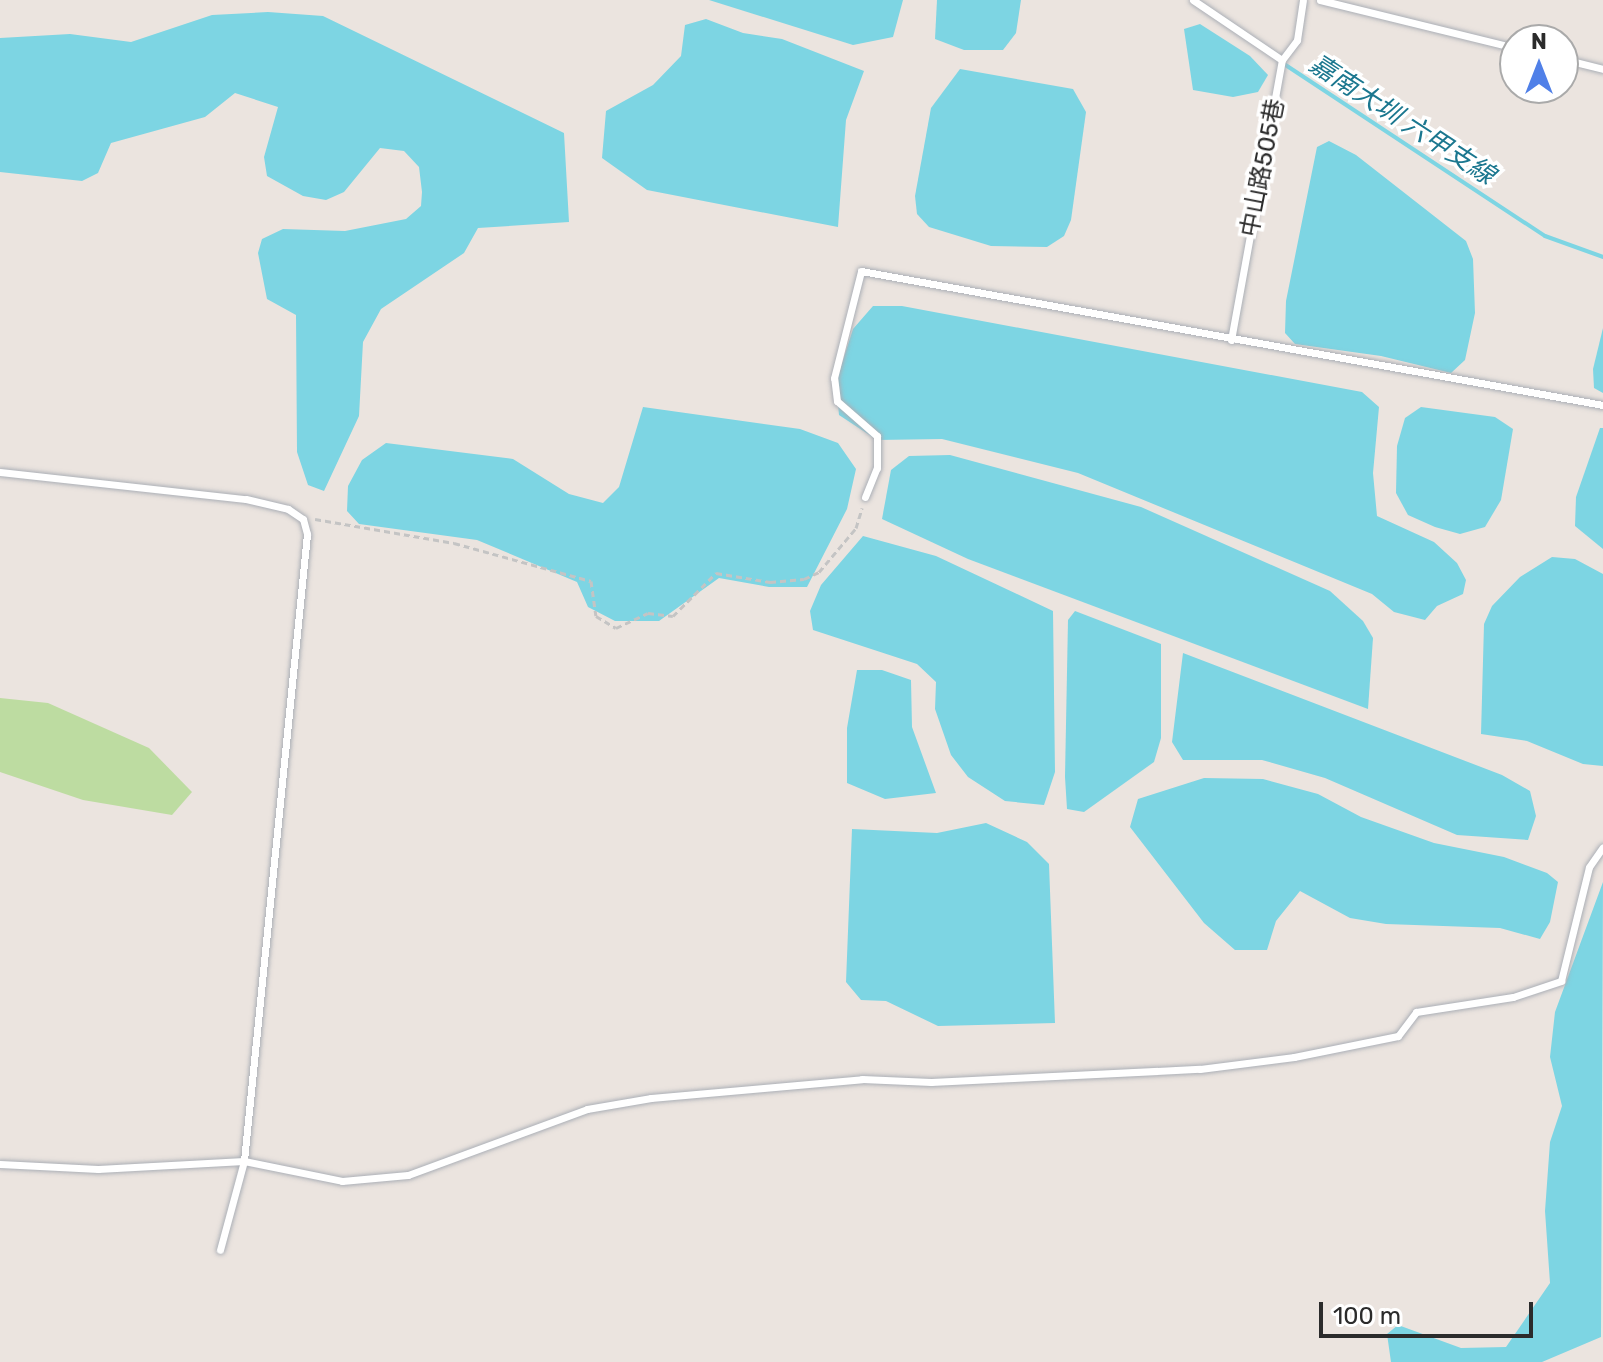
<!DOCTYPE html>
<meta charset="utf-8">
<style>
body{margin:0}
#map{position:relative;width:1603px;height:1362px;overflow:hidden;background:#ebe4df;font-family:Rubik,"Noto Sans TC",sans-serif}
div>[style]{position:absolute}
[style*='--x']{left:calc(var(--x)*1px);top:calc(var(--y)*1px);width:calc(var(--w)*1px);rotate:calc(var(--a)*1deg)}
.green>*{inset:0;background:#bddca1}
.water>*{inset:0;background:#7dd5e3}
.stream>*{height:4px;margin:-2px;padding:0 2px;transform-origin:2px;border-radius:2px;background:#7dd5e3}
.path>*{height:3px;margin-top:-1.5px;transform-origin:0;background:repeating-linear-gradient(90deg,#c4c4c4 0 6px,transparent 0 10px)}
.roads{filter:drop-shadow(0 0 2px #abafb6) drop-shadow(0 0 2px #abafb6)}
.service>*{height:7px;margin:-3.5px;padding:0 3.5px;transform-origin:3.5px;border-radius:3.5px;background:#fff}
span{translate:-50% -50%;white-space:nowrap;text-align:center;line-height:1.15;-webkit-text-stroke:7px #fff;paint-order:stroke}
.street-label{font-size:24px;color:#2b2b2b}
.water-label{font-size:26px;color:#1b778f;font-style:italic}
.north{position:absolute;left:1499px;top:24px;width:80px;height:80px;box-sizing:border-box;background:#fff;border:2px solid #aaa;border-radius:50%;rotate:0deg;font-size:22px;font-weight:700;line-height:32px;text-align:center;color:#2b2b2b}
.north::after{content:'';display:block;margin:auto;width:28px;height:36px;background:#5080e8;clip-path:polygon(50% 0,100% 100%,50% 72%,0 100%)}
.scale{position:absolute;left:1319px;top:1302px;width:214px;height:36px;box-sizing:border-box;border:4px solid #2b2b2b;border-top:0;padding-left:10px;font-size:24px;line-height:28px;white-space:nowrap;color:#2b2b2b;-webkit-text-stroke:6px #fff;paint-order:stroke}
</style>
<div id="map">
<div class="green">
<i style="clip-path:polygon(0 698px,48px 703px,149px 748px,192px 792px,172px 815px,83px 800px,0 772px)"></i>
</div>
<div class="water">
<i style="clip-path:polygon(709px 0,903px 0,893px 37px,853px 45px)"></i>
<i style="clip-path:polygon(937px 0,1021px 0,1016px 33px,1003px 50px,964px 50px,935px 39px)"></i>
<i style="clip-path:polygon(268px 12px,323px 16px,564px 133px,569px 222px,478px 228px,464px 253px,381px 309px,363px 342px,359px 416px,324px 491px,308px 485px,297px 452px,296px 315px,267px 299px,258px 253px,262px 239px,283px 229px,345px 231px,406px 219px,421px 206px,422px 192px,419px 167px,404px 151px,380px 148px,344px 192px,326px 200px,303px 196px,267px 176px,264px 157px,278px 107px,235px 93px,205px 117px,111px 143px,98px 173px,82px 181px,0 172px,0 38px,70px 34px,131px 42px,212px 15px)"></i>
<i style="clip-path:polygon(706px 19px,743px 33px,782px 39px,864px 71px,846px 120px,838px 227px,647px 190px,602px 158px,606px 111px,653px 85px,681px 56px,685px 25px)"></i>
<i style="clip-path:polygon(1200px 24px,1250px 56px,1268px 75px,1258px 92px,1233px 97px,1193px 90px,1184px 29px)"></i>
<i style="clip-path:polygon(960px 69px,1073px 89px,1086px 112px,1071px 220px,1064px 236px,1047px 247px,991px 246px,929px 227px,917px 214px,915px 196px,931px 108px)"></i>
<i style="clip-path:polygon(1329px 141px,1356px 155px,1466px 241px,1473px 259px,1475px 313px,1465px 360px,1451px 373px,1381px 356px,1295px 344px,1285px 333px,1286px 301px,1317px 147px)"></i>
<i style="clip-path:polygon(873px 306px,902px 306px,1362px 392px,1379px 407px,1373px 473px,1377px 516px,1434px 542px,1457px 563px,1466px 580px,1463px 594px,1437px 606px,1425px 620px,1394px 612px,1372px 594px,1078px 473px,942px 439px,877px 440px,839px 415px,836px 382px,853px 329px)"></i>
<i style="clip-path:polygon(1603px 328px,1603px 393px,1594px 388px,1593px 369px)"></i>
<i style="clip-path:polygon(643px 407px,800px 429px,838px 443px,856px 469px,847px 509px,807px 587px,769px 587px,719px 578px,659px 621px,615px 621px,588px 607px,577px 582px,477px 540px,359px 524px,347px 511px,348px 486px,362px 460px,386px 443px,513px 459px,569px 494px,603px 503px,619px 487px)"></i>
<i style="clip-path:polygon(1421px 407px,1495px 417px,1513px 429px,1501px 500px,1485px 527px,1460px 534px,1435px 527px,1408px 515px,1396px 493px,1397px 446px,1405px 418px)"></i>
<i style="clip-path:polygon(1600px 428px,1603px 428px,1603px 549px,1575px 526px,1576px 497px)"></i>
<i style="clip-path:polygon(950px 455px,1141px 507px,1330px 591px,1363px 621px,1373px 638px,1368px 709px,968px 559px,882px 519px,891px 470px,909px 456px)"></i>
<i style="clip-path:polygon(863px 536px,936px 556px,1053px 611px,1055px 772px,1044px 805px,1005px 801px,968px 777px,951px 755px,935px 709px,936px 682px,917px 664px,813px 630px,810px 611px,821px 585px)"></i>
<i style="clip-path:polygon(1552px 557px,1575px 559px,1603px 574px,1603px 766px,1583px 764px,1527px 741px,1481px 734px,1484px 624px,1492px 606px,1520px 577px)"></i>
<i style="clip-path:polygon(1075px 611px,1161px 644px,1161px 738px,1154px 762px,1084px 812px,1067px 809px,1065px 777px,1068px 620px)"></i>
<i style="clip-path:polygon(1183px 653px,1502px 775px,1530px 791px,1536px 816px,1528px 840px,1457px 835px,1325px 778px,1262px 760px,1183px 760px,1172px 742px)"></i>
<i style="clip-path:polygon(857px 670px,882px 670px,911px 680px,912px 727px,936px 793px,885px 799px,847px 783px,847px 728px)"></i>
<i style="clip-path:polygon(1204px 778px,1263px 779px,1318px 794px,1361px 817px,1434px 843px,1504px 857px,1547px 873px,1558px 882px,1550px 922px,1540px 939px,1500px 928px,1386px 924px,1350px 918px,1300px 891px,1276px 921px,1267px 950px,1235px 950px,1204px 923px,1130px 827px,1138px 799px)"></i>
<i style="clip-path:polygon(986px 823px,1027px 842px,1049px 864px,1055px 1023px,938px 1026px,886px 1001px,861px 1000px,846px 982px,852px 829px,937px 833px)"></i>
<i style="clip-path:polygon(1603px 882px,1601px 1337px,1542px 1362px,1391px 1362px,1387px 1334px,1398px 1325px,1461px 1348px,1506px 1347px,1550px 1283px,1545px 1211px,1550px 1142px,1562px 1106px,1550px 1057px,1555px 1012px)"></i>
</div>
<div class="stream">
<i style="--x:1281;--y:62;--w:316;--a:33.4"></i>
<i style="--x:1545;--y:236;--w:62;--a:19.9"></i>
</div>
<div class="path">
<i style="--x:315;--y:519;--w:141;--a:9.8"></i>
<i style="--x:454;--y:543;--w:142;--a:15.5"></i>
<i style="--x:591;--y:581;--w:35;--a:82"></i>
<i style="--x:596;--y:616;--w:23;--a:31"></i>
<i style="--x:616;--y:628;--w:35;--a:-25"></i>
<i style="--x:648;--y:613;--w:25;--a:7"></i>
<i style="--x:673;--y:616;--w:61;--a:-45"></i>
<i style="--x:716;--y:573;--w:55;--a:9.5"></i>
<i style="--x:770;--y:582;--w:34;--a:-5"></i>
<i style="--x:804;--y:579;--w:17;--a:-25"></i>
<i style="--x:819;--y:572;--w:57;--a:-49.9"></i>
<i style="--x:856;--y:528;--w:21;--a:-73"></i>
</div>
<div class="roads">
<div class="service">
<i style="--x:1193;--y:0;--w:107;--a:34"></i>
<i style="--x:1320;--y:0;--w:201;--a:13.8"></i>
<i style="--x:1563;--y:59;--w:41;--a:14"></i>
<i style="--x:1231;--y:340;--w:285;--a:-79.7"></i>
<i style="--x:1282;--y:60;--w:25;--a:-53"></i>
<i style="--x:1297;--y:40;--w:40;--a:-81.5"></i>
<i style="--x:0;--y:472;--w:247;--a:6.3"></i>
<i style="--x:246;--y:499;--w:43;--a:13.4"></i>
<i style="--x:288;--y:509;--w:18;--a:34"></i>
<i style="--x:303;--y:519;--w:16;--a:75"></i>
<i style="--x:307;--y:534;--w:630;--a:95.74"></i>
<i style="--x:244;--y:1161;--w:92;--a:105.1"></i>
<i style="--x:865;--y:497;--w:31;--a:-68"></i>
<i style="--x:877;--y:468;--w:32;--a:-90"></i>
<i style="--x:877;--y:436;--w:53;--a:-138.8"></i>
<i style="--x:837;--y:401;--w:23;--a:-97"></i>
<i style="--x:834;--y:378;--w:110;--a:-75.8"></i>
<i style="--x:861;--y:271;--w:754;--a:10.24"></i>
<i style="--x:0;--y:1164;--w:98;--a:2.9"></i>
<i style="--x:98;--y:1169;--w:146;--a:-3.1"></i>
<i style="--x:244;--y:1161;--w:100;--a:11.5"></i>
<i style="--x:342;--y:1181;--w:66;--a:-5.2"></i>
<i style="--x:408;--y:1175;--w:191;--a:-20.2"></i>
<i style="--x:587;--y:1109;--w:65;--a:-9.8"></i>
<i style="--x:651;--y:1098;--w:212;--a:-5.1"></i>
<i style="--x:862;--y:1079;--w:69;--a:2.5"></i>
<i style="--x:931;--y:1082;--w:269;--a:-2.8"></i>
<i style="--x:1200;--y:1069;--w:95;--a:-7.3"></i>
<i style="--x:1294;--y:1057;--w:106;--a:-11.4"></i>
<i style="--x:1398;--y:1036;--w:30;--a:-53"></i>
<i style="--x:1416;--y:1012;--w:98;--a:-8.8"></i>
<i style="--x:1513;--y:997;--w:51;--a:-18.4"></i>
<i style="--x:1561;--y:981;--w:117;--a:-76.2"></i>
<i style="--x:1589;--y:867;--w:24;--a:-55"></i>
</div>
</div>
<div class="street-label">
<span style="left:1263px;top:168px;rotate:-79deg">中山路505巷</span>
</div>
<div class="water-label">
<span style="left:1402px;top:120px;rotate:33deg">嘉南大圳 六甲支線</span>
</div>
<div class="north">N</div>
<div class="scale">100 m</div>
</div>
